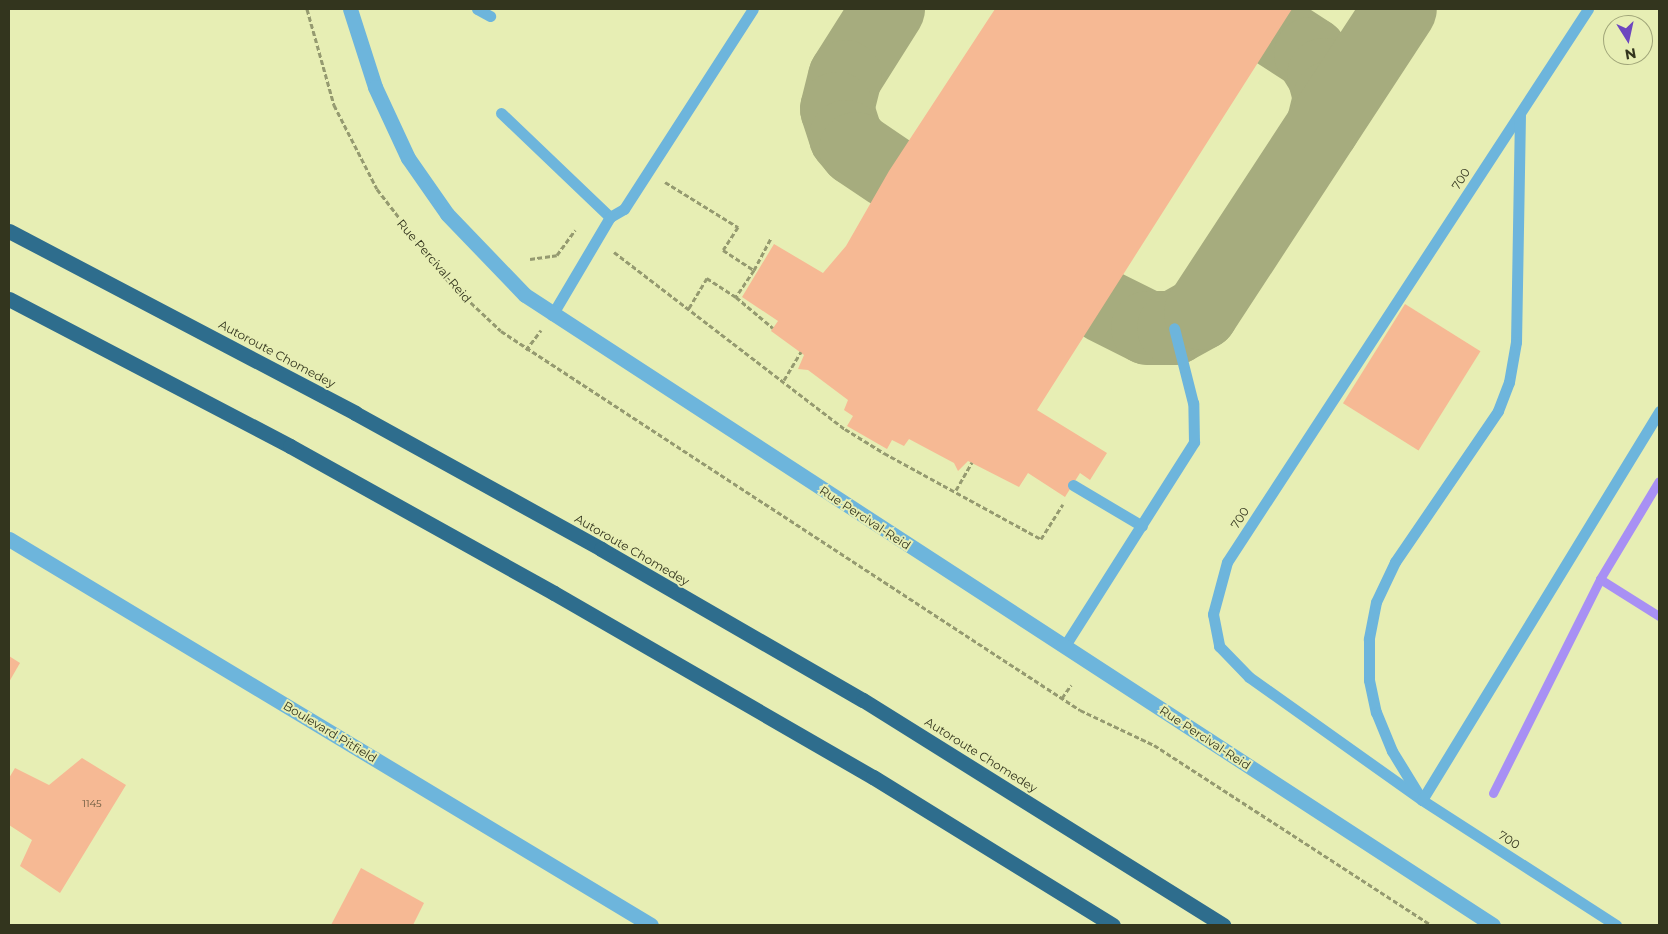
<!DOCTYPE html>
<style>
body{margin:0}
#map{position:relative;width:1668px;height:934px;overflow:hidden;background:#e7eeb4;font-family:Montserrat,sans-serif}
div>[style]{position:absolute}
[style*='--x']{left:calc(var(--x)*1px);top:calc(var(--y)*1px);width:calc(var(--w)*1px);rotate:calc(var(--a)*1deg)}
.stream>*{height:9px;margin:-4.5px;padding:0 4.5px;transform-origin:4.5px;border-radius:4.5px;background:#a890f4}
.taxiway>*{height:74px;margin:-37px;padding:0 37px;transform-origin:37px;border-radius:37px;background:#a6ac7e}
.building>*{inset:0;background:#f6b994;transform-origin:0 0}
.path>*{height:3px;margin-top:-1.5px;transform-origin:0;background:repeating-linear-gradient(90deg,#959a70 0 5px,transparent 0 7.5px)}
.lane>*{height:11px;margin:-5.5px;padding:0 5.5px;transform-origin:5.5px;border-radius:5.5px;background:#6db5dc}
.street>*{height:15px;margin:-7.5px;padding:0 7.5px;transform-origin:7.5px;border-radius:7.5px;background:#6db5dc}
.highway>*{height:15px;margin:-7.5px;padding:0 7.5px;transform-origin:7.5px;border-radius:7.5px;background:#2e6d8d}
span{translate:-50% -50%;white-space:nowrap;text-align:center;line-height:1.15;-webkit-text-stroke:4px #e7eeb4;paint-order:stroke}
.number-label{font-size:10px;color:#64563c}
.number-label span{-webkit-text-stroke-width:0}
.street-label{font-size:12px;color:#33351e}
.frame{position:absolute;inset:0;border:10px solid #33351e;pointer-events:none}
.north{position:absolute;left:1603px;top:15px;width:50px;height:50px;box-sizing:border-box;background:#e7eeb4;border:1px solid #9fa478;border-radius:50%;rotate:170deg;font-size:14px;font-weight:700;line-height:20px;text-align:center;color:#33351e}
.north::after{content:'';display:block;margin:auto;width:18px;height:22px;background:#6d47bf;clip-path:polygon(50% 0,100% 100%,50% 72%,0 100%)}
</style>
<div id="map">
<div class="stream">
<i style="--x:1600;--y:579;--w:70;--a:32.1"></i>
<i style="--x:1493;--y:793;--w:239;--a:-63.4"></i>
<i style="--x:1600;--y:579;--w:114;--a:-59"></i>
</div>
<div class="taxiway">
<i style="--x:888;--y:9;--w:80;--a:122.3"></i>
<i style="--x:845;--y:77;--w:33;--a:104"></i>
<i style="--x:837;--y:109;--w:29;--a:72"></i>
<i style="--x:846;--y:137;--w:16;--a:50"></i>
<i style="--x:856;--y:149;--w:40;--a:34"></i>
<i style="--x:1277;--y:32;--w:40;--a:32.9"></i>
<i style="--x:1311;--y:54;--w:25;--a:58"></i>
<i style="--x:1324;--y:75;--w:24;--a:75"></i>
<i style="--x:1330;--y:98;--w:30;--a:104"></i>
<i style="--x:1104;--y:306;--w:49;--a:26.6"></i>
<i style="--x:1148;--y:328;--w:26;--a:0"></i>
<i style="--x:1174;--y:328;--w:31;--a:-29"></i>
<i style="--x:1201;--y:313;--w:363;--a:-56.8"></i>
</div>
<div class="building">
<i style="clip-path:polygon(995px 9px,1292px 9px,1037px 410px,1107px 453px,1090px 480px,1080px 473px,1065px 497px,1028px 473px,1019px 487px,968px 461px,958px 471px,954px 463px,909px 439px,904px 446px,892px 440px,887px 449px,847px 426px,853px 416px,844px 410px,848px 400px,808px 370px,798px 369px,804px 355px,771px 331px,778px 321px,742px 297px,774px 244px,823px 273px,846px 246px,889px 171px)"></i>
<i style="left:1405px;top:304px;width:89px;height:117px;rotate:32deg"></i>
<i style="clip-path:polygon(9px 656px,20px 663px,9px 682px)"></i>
<i style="clip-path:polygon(82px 758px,126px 785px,60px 893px,20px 866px,32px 840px,9px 825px,9px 778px,15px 768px,49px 785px)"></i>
<i style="clip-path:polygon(361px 868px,424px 903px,413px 925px,331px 925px)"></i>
</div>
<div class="path">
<i style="--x:307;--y:9;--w:100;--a:74.3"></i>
<i style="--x:334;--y:105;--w:94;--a:62.9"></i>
<i style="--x:377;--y:189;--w:118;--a:52.3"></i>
<i style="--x:449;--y:282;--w:71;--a:43.3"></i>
<i style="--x:501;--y:331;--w:692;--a:33.21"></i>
<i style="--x:1080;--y:710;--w:82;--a:25.3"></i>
<i style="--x:1154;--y:745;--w:330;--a:33"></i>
<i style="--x:665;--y:182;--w:86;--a:31.7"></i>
<i style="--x:738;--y:227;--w:27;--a:123"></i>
<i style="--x:723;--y:250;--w:37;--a:33"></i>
<i style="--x:754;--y:270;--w:32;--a:124"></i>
<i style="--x:736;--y:297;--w:35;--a:-147"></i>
<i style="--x:707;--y:278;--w:37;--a:121"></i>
<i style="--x:614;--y:252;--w:291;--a:37.5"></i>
<i style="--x:845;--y:429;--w:46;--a:31.6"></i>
<i style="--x:884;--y:453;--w:179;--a:28.7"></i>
<i style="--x:1041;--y:539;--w:41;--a:-57.8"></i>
<i style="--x:530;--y:259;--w:27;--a:-8"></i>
<i style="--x:557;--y:255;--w:31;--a:-54"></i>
<i style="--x:754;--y:270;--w:36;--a:-62"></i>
<i style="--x:736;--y:297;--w:48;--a:40"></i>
<i style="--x:526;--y:350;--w:25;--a:-53"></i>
<i style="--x:784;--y:380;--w:33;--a:-59"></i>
<i style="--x:956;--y:490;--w:32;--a:-60"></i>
<i style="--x:1062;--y:698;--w:16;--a:-55"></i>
</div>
<div class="lane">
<i style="--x:477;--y:9;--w:15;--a:28"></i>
<i style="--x:1588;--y:9;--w:660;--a:123.14"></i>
<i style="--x:1227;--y:562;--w:54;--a:105.1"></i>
<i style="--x:1213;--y:614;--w:33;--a:79"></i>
<i style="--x:1219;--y:646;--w:43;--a:45.9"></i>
<i style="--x:1249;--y:677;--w:212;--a:35.4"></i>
<i style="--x:1422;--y:800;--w:231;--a:32.8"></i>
<i style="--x:501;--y:113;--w:151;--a:43.7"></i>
<i style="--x:610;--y:217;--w:114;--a:120.6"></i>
<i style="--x:1520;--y:114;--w:228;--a:91"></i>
<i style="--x:1516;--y:342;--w:41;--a:99.9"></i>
<i style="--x:1509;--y:382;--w:31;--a:111"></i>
<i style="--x:1498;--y:411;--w:183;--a:124.3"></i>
<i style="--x:1395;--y:562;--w:44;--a:115.4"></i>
<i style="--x:1376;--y:602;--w:38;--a:101"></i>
<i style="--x:1369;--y:639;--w:41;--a:90"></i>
<i style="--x:1369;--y:680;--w:33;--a:78"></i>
<i style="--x:1376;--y:712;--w:42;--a:67.7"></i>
<i style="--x:1392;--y:751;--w:57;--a:58.5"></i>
<i style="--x:1422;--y:800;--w:456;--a:-58.6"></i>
<i style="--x:610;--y:217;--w:16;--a:-30"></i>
<i style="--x:624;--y:209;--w:238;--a:-57.2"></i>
<i style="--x:1073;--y:485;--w:80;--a:30.7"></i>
<i style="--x:1064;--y:647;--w:243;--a:-57.6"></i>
<i style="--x:1194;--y:442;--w:39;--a:-91"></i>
<i style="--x:1193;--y:403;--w:77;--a:-104.2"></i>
</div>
<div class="street">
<i style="--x:350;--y:9;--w:82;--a:72.2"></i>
<i style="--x:375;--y:87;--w:78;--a:65.1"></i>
<i style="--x:408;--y:158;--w:68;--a:55.1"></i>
<i style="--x:447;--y:214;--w:112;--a:46.1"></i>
<i style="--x:525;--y:295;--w:1155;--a:33.06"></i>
<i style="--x:9;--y:539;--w:749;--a:31.02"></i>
</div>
<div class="highway">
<i style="--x:9;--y:231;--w:391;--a:27.7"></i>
<i style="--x:355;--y:413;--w:281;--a:28.9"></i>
<i style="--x:601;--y:549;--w:302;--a:30"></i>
<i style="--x:863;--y:700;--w:425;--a:32"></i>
<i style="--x:9;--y:299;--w:317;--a:27.6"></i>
<i style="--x:290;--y:446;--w:302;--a:29.1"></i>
<i style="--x:554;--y:593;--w:368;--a:30"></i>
<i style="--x:873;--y:777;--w:282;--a:31.7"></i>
</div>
<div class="number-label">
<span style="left:92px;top:804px">1145</span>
</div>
<div class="street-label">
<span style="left:1461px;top:179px;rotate:-57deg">700</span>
<span style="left:434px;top:261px;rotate:49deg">Rue Percival-Reid</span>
<span style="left:277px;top:354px;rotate:28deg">Autoroute Chomedey</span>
<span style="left:865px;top:518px;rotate:33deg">Rue Percival-Reid</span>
<span style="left:1240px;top:518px;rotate:-57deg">700</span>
<span style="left:632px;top:550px;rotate:30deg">Autoroute Chomedey</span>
<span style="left:330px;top:732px;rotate:31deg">Boulevard Pitfield</span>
<span style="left:1205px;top:738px;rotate:33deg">Rue Percival-Reid</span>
<span style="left:981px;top:755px;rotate:32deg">Autoroute Chomedey</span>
<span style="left:1509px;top:840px;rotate:33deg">700</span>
</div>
<div class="frame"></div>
<div class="north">N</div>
</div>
